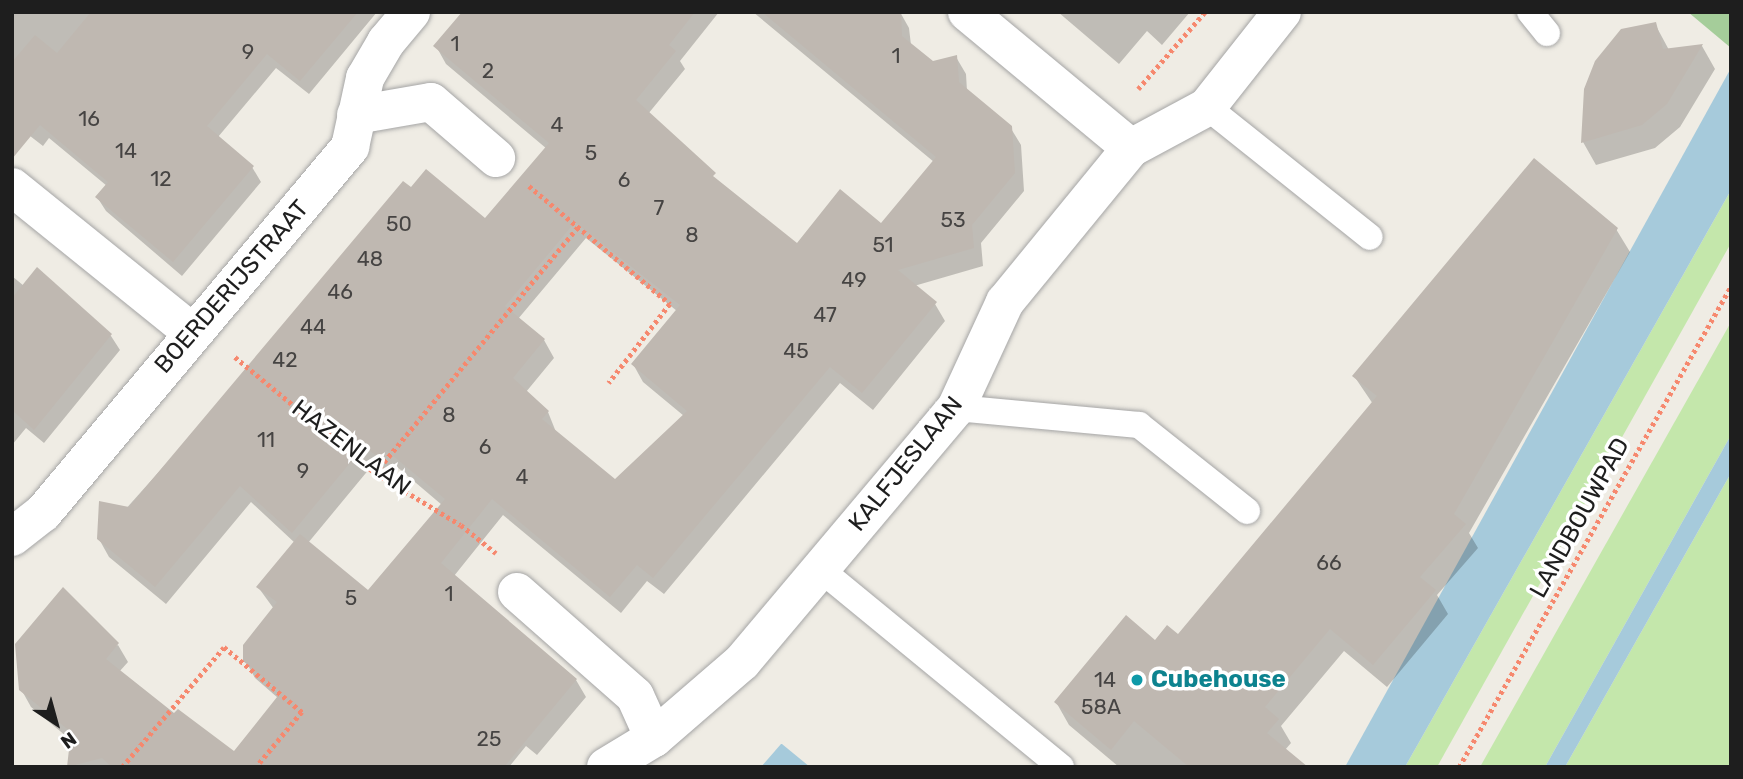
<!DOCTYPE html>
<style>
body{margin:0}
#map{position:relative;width:1743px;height:779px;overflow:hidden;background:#efece4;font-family:Rubik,sans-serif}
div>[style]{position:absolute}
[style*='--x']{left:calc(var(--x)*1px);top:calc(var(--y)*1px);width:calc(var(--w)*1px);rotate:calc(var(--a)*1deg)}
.grass>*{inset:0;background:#c4e7ab}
.forest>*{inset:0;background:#a5cd9a}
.water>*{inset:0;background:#a6cadb}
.shadow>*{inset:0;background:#0003}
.building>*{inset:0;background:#bfb8b1}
.path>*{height:4.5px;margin-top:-2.25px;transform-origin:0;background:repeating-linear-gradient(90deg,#f6886e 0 3.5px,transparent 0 7px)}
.roads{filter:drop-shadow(0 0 2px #a5a5a5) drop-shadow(0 0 2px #a5a5a5)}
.service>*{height:26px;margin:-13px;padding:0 13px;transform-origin:13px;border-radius:13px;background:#fff}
.minor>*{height:38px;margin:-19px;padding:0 19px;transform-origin:19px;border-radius:19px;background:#fff}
.dots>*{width:19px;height:19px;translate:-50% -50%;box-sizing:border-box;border:4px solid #fff;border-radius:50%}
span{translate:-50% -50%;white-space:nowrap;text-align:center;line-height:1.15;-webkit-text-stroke:7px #fff;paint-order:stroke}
.number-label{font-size:21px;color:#464443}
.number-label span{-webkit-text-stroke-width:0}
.street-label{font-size:24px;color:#1e1e1e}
.culture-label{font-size:24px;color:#0d838f;font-weight:700}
.left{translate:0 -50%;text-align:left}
.frame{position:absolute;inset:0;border:14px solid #1e1e1e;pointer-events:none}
.north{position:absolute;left:21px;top:688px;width:70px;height:70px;-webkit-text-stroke:5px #fff;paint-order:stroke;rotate:144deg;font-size:19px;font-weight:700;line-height:28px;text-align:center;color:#1e1e1e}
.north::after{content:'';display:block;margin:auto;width:24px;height:32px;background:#1e1e1e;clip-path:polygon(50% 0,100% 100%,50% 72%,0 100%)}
</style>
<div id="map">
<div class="grass">
<i style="clip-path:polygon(1731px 190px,1731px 243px,1437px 767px,1405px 767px)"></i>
<i style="clip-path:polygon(1731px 322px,1731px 435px,1545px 767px,1480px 767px)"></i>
<i style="clip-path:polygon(1731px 473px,1731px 767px,1565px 767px)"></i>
</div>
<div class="forest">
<i style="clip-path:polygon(1688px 12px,1731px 12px,1731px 48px)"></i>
</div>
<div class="water">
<i style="clip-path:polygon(1731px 68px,1731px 190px,1405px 767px,1345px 767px)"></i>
<i style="clip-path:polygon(1731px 435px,1731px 473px,1565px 767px,1545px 767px)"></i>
<i style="clip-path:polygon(781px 744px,782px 744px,810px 767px,761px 767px)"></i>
</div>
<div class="shadow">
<i style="clip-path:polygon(12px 12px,377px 12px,309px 94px,276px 68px,218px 137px,252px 167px,261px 182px,182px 276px,106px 211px,97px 197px,107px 186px,49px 138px,43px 146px,12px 122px)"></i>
<i style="clip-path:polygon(evenodd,635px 12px,719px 12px,680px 61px,685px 69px,648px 114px,719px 183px,797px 245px,881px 225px,934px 162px,753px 12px,900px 12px,909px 28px,911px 45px,932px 63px,956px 57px,966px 74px,967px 91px,1010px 127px,1021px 145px,1024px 191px,981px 243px,983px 266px,914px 286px,935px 304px,945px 321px,873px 410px,840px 383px,664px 594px,647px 581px,621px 613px,503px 515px,454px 576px,576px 680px,586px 697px,537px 755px,526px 746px,509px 767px,69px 767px,72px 741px,31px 707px,21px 689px,118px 645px,128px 662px,119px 672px,174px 716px,235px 754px,278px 698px,255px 678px,245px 660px,274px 609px,258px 587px,295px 543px,251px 502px,166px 604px,109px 557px,99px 539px,411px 189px,486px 221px,547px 149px,446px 64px,436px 46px,635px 12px,586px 238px,677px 311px,633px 364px,643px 382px,684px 416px,615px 482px,556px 432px,548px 412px,526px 392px,554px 358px,544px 340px,518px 319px,586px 238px,635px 12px,375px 462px,389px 474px,396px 466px,442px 505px,368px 593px,308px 543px,375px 462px)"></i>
<i style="clip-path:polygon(1058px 12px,1190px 12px,1162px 45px,1147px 31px,1119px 64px)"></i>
<i style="clip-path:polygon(1655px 24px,1669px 50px,1702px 46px,1715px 69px,1680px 127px,1655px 148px,1596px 165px,1583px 142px)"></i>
<i style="clip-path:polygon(1616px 229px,1630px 252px,1469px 533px,1478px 548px,1437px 595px,1448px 614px,1387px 687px,1344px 651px,1281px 726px,1291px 743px,1285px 750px,1295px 767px,1119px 767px,1069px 725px,1056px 702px,1155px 642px,1178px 637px,1373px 404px,1354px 376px)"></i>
<i style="clip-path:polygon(37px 269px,111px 336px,120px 350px,44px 443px,26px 428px,12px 445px,12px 276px,24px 286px)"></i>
</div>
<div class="building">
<i style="clip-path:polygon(91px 12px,358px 12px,300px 81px,267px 54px,207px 126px,254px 166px,173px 262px,95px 197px,108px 182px,40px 125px,12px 159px,12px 62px,35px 35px,57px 53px)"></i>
<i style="clip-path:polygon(evenodd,462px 12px,695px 12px,669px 45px,676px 51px,636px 100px,716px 173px,713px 176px,797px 243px,840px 189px,881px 223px,936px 157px,762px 12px,901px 12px,902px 36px,933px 61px,957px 55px,959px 82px,1012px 126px,1015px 173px,972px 225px,974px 248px,898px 270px,937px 302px,862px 393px,830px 367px,653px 578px,637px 565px,610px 597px,492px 499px,441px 563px,577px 679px,504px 767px,112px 767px,102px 758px,67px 767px,71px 732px,19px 690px,15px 644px,63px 587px,119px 643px,106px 659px,174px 713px,178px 709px,234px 751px,281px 692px,243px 661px,243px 645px,277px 602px,256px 587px,300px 534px,368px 590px,445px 499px,386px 450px,379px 458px,364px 446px,292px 533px,240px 486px,155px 587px,97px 539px,99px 501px,129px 507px,403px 181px,411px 187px,426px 169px,485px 218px,549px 143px,433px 46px,462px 12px,575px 222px,680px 305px,631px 364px,687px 411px,615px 479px,542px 419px,549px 411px,513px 378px,545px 339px,505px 306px,575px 222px)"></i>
<i style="clip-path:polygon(1656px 22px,1663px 49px,1703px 44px,1667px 104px,1642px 125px,1581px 143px,1584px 89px,1595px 61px,1621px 29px)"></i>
<i style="clip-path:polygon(1534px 158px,1618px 228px,1454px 514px,1466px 524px,1420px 577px,1436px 590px,1373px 665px,1330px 629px,1265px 707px,1279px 719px,1267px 733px,1308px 767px,1189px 767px,1134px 721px,1111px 750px,1054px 702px,1126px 615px,1155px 640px,1167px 625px,1178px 634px,1377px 396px,1352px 376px)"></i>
<i style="clip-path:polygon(37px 267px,112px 334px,34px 430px,12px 410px,12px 298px)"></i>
</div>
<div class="path">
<i style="--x:1138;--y:89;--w:102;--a:-49"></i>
<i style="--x:529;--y:186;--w:184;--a:39.9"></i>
<i style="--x:670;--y:304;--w:100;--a:127.7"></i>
<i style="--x:235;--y:357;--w:182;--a:39.6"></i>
<i style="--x:375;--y:473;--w:100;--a:31.2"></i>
<i style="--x:461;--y:525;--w:45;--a:38.7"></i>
<i style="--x:375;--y:473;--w:319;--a:-50.5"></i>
<i style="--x:122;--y:767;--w:157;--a:-49.6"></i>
<i style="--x:224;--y:647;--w:102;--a:39.8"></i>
<i style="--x:302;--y:712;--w:67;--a:129.6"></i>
<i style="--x:1459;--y:767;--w:553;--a:-60.51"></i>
</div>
<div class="roads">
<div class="service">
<i style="--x:1530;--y:12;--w:27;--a:51"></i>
<i style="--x:1207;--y:107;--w:208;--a:38.6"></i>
<i style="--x:956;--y:408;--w:184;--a:5.3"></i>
<i style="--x:1139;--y:425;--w:138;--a:38.5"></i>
<i style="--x:820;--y:569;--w:312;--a:39.4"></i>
</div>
<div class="minor">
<i style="--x:967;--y:12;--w:213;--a:39.7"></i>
<i style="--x:356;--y:115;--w:76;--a:-9.8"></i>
<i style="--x:431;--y:102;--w:86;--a:40.7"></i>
<i style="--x:12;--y:187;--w:231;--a:38.9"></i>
<i style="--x:12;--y:537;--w:39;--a:-38"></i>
<i style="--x:43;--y:513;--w:478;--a:-50"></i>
<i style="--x:350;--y:147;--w:71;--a:-77.7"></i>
<i style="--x:365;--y:78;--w:42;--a:-59.7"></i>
<i style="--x:386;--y:42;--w:39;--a:-50"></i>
<i style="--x:517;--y:592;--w:157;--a:41.4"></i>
<i style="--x:635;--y:696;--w:46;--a:65.7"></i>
<i style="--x:606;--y:767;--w:56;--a:-31.1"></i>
<i style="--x:654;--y:738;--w:116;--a:-40.8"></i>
<i style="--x:742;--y:662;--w:332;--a:-49.9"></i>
<i style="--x:956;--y:408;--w:117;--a:-65.2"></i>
<i style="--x:1005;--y:302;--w:199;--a:-50.7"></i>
<i style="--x:1131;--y:148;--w:86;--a:-28.3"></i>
<i style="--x:1207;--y:107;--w:121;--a:-51.7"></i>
</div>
</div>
<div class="dots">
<i style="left:1137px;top:680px;background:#0f9aa8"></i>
</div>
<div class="number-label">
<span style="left:455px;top:44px">1</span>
<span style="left:248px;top:52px">9</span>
<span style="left:896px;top:56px">1</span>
<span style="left:488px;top:71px">2</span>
<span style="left:89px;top:119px">16</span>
<span style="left:557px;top:125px">4</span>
<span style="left:126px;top:151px">14</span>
<span style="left:591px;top:153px">5</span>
<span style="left:161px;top:179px">12</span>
<span style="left:624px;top:180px">6</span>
<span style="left:659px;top:208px">7</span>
<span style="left:953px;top:220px">53</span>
<span style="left:399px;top:224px">50</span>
<span style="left:692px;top:235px">8</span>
<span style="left:883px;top:245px">51</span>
<span style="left:370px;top:259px">48</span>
<span style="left:854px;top:280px">49</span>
<span style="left:340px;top:292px">46</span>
<span style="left:825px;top:315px">47</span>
<span style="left:313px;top:327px">44</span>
<span style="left:796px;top:351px">45</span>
<span style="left:285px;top:360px">42</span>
<span style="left:449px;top:415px">8</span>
<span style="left:266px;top:440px">11</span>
<span style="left:485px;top:447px">6</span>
<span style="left:303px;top:471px">9</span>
<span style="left:522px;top:477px">4</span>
<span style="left:1329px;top:563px">66</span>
<span style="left:449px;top:594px">1</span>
<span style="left:351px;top:598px">5</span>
<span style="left:1105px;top:680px">14</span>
<span style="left:1101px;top:707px">58A</span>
<span style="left:489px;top:739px">25</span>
</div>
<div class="street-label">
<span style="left:232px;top:287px;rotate:-49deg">BOERDERIJSTRAAT</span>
<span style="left:351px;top:448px;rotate:37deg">HAZENLAAN</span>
<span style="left:906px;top:464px;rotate:-51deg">KALFJESLAAN</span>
<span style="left:1580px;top:518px;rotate:-61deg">LANDBOUWPAD</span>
</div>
<div class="culture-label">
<span class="left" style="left:1151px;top:680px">Cubehouse</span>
</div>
<div class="frame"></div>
<div class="north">N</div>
</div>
